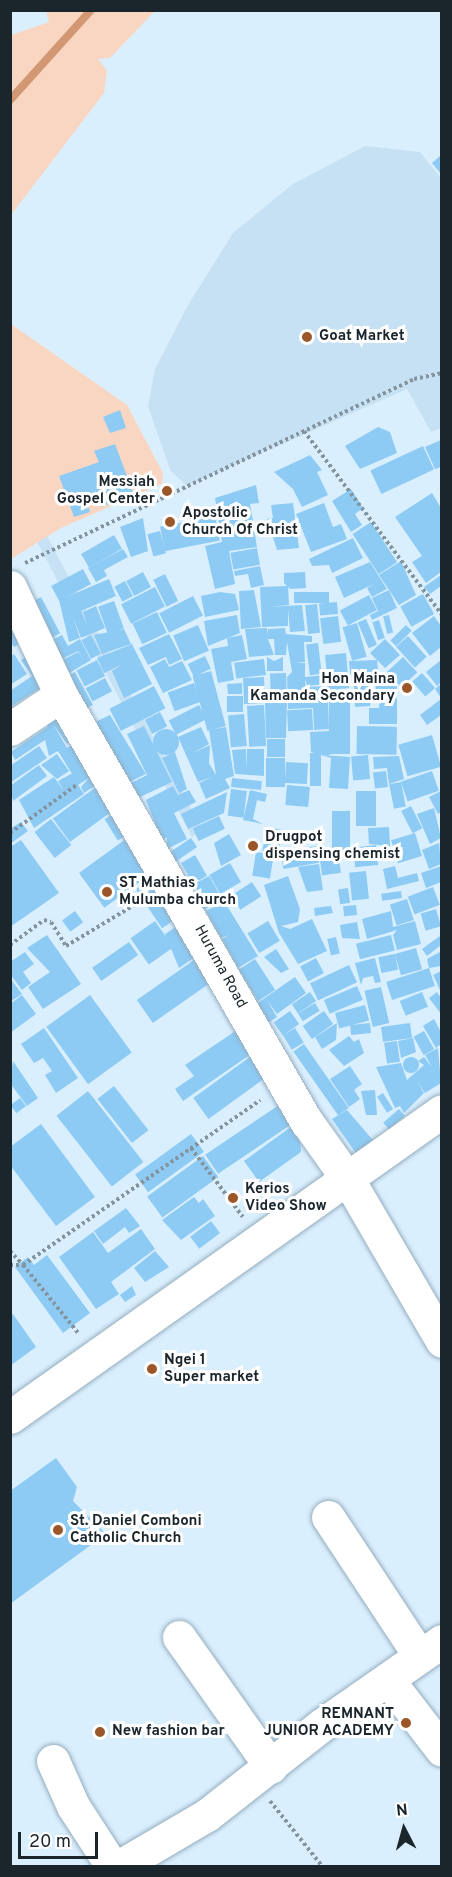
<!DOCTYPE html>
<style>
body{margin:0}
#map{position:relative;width:452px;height:1877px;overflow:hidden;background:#daeffe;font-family:Overpass,sans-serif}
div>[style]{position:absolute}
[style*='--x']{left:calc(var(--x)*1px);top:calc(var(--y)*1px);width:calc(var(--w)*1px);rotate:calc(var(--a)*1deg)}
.built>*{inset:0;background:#c7e1f4}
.green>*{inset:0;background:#f9d6c2}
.stream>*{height:8px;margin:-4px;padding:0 4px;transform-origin:4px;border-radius:4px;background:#d29773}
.building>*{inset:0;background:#8dcbf5;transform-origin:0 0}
.round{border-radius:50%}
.path>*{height:4px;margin-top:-2px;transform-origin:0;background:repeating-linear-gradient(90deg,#84949f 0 3px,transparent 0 6px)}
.roads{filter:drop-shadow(0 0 2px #94adbe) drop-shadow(0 0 2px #94adbe)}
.minor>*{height:33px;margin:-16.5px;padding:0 16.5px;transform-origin:16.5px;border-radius:16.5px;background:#fff}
.dots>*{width:16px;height:16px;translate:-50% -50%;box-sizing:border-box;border:3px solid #fff;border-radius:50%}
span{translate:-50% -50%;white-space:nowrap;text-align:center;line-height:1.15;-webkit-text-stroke:6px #fff;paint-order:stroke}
.poi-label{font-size:15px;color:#1b252c;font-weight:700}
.left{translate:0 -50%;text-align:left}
.right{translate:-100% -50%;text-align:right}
.street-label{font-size:15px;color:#1b252c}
.frame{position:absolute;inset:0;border:12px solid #1b252c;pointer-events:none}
.north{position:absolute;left:374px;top:1799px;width:60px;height:60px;-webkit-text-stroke:4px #fff;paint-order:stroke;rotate:354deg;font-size:16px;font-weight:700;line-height:24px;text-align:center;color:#1b252c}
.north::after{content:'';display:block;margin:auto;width:21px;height:27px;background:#1b252c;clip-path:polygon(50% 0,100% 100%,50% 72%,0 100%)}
.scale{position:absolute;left:18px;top:1832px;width:80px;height:27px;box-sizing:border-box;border:3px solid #1b252c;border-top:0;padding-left:8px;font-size:18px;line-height:21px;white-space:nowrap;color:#1b252c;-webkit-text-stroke:4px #fff;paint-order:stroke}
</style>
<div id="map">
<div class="built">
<i style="clip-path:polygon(365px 146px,420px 152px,441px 178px,441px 428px,431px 432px,407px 389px,187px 486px,170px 470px,148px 406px,155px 369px,188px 305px,233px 233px,293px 184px)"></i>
<i style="clip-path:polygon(10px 466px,203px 831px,192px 837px,11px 492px)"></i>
</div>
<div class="green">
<i style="clip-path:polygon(46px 11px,155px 11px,110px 58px,98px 59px,107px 71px,104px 93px,11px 215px,11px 35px,49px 22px)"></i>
<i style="clip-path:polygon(11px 324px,127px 405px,163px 473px,162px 484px,61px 528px,11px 559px)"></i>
</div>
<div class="stream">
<i style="--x:10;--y:100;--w:121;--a:-48"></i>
</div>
<div class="building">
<i style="clip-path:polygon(441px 155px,441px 174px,432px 163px)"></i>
<i style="clip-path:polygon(120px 410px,126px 428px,110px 433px,103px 417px)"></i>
<i style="clip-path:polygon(378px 427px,390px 432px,397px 453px,360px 469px,345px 446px)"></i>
<i style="clip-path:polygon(441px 440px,441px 467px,435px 469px,425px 447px)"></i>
<i style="clip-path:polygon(115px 444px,134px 495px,101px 507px,99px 502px,88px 505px,90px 512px,74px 517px,59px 476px,99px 462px,94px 451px)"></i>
<i style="left:423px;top:446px;width:26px;height:58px;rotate:65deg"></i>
<i style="clip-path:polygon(310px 455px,322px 470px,317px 472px,328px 495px,302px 507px,293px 489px,274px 472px)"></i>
<i style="clip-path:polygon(256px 485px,259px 503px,250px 504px,253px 521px,232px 525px,253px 523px,257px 547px,229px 551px,235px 584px,215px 589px,205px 546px,222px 542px,215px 498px)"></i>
<i style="clip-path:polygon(351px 489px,363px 508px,355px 514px,362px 525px,351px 532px,332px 501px)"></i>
<i style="clip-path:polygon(432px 493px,441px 508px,441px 572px,426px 583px,412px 562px,422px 556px,395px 517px)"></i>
<i style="clip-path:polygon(293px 503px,299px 548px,277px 550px,267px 519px,273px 518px,271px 505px)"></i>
<i style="clip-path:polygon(324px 503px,333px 527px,341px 524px,347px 539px,311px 552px,296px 514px)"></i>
<i style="left:215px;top:516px;width:25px;height:56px;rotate:79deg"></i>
<i style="clip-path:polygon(143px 518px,148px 551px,131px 557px,120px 527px)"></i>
<i style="left:371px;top:522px;width:48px;height:22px;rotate:57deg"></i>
<i style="left:160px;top:531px;width:23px;height:13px;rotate:75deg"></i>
<i style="left:114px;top:535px;width:16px;height:38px;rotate:60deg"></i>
<i style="clip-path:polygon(353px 538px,363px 558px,332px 573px,329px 565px,312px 566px,309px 559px)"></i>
<i style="left:257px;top:548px;width:17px;height:27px;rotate:80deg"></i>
<i style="clip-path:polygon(123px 549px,128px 557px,104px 570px,107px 576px,96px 582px,88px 568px)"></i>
<i style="clip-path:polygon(401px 561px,416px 595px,399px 605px,379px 575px)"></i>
<i style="clip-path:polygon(370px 562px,387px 589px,372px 597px,367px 588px,376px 583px,344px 598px,335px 577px)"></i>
<i style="clip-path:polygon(260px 566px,264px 585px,251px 588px,248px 574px,235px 576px,234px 571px)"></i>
<i style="left:83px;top:569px;width:17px;height:36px;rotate:62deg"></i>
<i style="left:143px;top:572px;width:17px;height:19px;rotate:62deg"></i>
<i style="clip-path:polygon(305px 572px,306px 588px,290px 589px,284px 583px,284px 573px)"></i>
<i style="left:165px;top:574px;width:30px;height:13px;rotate:64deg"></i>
<i style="clip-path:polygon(441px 575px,441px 586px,430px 594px,424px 587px)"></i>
<i style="clip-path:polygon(109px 579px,116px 596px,81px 611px,87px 625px,83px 612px,96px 606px,105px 628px,81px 638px,72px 615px,80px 638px,69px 642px,59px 600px)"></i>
<i style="left:125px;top:581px;width:17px;height:12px;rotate:62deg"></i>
<i style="clip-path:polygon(288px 586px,289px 605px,268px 607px,302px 605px,305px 631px,290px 632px,288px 609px,288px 626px,262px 627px,260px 587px)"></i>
<i style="left:155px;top:587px;width:22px;height:38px;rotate:63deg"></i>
<i style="clip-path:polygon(254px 590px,261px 627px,241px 629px,239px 591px)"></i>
<i style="clip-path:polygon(389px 590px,397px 608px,372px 620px,370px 615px,378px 611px,372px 598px)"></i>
<i style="clip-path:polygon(220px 592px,235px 594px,239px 610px,205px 617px,201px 596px)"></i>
<i style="left:294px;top:592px;width:35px;height:11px"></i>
<i style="left:423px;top:594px;width:23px;height:26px;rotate:61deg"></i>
<i style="left:369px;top:595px;width:17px;height:33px;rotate:62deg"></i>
<i style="left:193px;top:596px;width:22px;height:38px;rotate:63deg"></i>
<i style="left:41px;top:597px;width:41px;height:14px;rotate:62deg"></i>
<i style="left:114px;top:601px;width:29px;height:17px;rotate:70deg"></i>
<i style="left:337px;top:602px;width:12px;height:18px;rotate:85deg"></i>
<i style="left:317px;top:604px;width:29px;height:12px;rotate:84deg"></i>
<i style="left:157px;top:612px;width:23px;height:27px;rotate:65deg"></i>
<i style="clip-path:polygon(10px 613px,27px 639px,14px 647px,10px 642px)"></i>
<i style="clip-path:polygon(237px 615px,240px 633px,208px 646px,204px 621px)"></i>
<i style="left:389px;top:615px;width:18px;height:6px;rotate:77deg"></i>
<i style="left:338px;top:616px;width:26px;height:18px;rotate:83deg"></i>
<i style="clip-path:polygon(434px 616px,441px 626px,441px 647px,430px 656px,412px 633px)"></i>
<i style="left:366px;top:619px;width:28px;height:9px;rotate:67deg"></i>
<i style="left:379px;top:620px;width:19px;height:7px;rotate:72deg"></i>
<i style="left:357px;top:623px;width:35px;height:15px;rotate:74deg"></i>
<i style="left:198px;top:625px;width:28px;height:27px;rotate:67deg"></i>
<i style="left:406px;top:625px;width:8px;height:22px;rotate:45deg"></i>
<i style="clip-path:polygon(267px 628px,268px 635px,268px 629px,285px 628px,286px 634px,312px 636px,312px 642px,304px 642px,305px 662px,294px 663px,305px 663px,305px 677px,325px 675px,326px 684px,307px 686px,305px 679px,306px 697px,333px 696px,307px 696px,307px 687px,328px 686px,325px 655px,346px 653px,349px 688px,322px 691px,353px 690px,353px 700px,328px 700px,329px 729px,314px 730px,313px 708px,288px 709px,287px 677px,292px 672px,287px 642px,286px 655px,275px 655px,274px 639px,268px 639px,274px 655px,249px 657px,245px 629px)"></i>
<i style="clip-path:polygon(124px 629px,131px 644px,102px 654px,94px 635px)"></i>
<i style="clip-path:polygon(169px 634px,182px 659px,169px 665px,166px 657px,148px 665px,139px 648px)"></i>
<i style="clip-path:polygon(62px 635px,68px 646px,80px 639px,91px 660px,66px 675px,59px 662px,78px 652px,82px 657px,78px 651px,60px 660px,50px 641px)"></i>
<i style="left:91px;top:635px;width:21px;height:11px;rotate:62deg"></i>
<i style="clip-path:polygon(242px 635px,247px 659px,231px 662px,234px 680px,218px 683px,211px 649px,228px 646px,227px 638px)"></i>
<i style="left:408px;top:636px;width:28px;height:16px;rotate:48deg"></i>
<i style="clip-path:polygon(385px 639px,400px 655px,385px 668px,377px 660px,379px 679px,351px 681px,349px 661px,377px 660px,370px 653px)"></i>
<i style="left:318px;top:643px;width:31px;height:12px;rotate:83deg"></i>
<i style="clip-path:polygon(132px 644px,152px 684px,124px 698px,112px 671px,121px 665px,104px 673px,97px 658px)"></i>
<i style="clip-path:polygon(14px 654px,27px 674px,10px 685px,10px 657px)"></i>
<i style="clip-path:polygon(29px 655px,48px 683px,10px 707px,10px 691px,32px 676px,21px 660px)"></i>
<i style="left:205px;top:656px;width:14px;height:19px;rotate:65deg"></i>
<i style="clip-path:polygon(267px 657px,274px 661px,283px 657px,283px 671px,267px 671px)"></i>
<i style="left:403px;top:657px;width:21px;height:22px;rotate:47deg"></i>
<i style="clip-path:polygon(165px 659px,169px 667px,182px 661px,192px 680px,163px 693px,150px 667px)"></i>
<i style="left:264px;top:659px;width:16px;height:30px;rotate:83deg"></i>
<i style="left:97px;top:660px;width:18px;height:23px;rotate:63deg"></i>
<i style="clip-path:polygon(441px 660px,441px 682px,437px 686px,426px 672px)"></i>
<i style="left:211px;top:671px;width:57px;height:19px;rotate:75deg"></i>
<i style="clip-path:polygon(75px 672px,93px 705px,85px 709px,66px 677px)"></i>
<i style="left:286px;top:673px;width:24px;height:16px;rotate:88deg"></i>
<i style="left:422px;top:673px;width:20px;height:13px;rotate:49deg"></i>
<i style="clip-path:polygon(264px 677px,265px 699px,287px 701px,286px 738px,266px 738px,265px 703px,244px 704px,243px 678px)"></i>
<i style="left:105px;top:678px;width:15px;height:22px;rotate:62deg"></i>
<i style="left:194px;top:683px;width:20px;height:28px;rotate:70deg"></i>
<i style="clip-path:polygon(242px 683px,242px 694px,228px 694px,227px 684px)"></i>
<i style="clip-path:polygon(373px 683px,370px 706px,355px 707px,354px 685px)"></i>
<i style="left:376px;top:684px;width:21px;height:10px;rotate:3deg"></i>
<i style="clip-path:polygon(441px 684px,441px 698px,435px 689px)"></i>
<i style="left:154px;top:686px;width:25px;height:50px;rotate:63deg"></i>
<i style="left:227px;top:696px;width:16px;height:16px"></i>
<i style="clip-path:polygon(380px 697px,397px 698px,397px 724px,369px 724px,369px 708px,379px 708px)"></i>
<i style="clip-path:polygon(441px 699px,441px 715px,427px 725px,420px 715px)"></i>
<i style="left:350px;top:701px;width:53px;height:21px;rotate:90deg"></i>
<i style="left:199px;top:705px;width:16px;height:34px;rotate:63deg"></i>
<i style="left:264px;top:705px;width:41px;height:17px;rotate:87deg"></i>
<i style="left:312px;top:709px;width:21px;height:25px;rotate:87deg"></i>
<i style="clip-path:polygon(50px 710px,75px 739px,67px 744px,53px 724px,67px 748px,77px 742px,90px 763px,72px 774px,58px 751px,49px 756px,45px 740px,15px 760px,11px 752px,48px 727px,41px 716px)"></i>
<i style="left:160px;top:712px;width:16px;height:17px;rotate:63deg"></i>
<i style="left:244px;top:714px;width:32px;height:16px;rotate:85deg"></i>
<i style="clip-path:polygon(110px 715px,146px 774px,125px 784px,93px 723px)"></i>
<i style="clip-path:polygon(144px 726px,172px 782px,138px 798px,131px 783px,147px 775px,127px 734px)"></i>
<i style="left:357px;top:726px;width:40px;height:28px;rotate:1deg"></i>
<i style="clip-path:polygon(201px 727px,209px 744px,193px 753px,210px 745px,209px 763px,216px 775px,209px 730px,226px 727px,234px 776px,225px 779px,230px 788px,206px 799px,199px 783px,212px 777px,198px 782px,178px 737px)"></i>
<i class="round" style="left:153px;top:729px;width:26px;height:26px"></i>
<i style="clip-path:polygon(329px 731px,330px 755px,323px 755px,350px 757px,348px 789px,329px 788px,331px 758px,311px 752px,310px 732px)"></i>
<i style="left:432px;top:735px;width:33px;height:35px;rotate:74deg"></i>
<i style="left:267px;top:739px;width:18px;height:18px"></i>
<i style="clip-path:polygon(39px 746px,47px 758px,10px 783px,10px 766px)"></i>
<i style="clip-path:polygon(246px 749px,247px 770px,247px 749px,264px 749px,264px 776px,235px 774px,232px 750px)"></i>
<i style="clip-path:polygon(175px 752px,187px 789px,179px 793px,162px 758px)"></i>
<i style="left:310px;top:753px;width:11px;height:33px"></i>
<i style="clip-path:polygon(57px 754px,69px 771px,57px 779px,41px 765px)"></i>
<i style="left:368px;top:755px;width:24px;height:17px;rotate:85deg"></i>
<i style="clip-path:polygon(399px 756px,404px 779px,389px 784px,387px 768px,374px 769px,373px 757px)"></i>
<i style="left:266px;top:758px;width:19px;height:29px"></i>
<i style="clip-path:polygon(93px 762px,105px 779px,84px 793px,81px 787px,89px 778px,78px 785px,84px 794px,34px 828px,19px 800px,54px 777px,64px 791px,58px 781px)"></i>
<i style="left:286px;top:762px;width:22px;height:21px;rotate:3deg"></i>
<i style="clip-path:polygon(39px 765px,47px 776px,13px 801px,10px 786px)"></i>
<i style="left:386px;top:771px;width:16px;height:13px;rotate:83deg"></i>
<i style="left:432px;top:771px;width:21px;height:33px;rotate:71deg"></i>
<i style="left:232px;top:778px;width:30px;height:9px;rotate:6deg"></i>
<i style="left:103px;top:782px;width:29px;height:62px;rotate:54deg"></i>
<i style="left:401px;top:782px;width:25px;height:12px;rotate:79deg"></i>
<i style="left:287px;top:785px;width:23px;height:20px;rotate:5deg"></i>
<i style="clip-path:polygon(173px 786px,178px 795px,189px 790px,196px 802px,174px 813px,187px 839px,167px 849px,167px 837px,162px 840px,146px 800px)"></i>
<i style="left:231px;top:789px;width:16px;height:27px;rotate:7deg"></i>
<i style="clip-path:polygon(250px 790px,267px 794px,265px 802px,257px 800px,253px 819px,263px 824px,243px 820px)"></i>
<i style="left:376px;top:791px;width:35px;height:20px;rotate:90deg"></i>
<i style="clip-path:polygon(441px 791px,441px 812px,438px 814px,429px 797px)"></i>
<i style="clip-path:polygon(227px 792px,224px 813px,188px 829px,181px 814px)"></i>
<i style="left:411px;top:806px;width:25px;height:11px;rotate:63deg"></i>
<i style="clip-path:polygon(434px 808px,441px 838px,430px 844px,417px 814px)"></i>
<i style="left:332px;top:811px;width:18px;height:39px"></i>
<i style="left:113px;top:814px;width:25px;height:10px;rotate:58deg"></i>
<i style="left:219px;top:816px;width:14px;height:29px;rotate:65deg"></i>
<i style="left:51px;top:819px;width:33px;height:21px;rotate:52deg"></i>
<i style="clip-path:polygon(21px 822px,28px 831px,10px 844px,10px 829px)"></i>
<i style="left:267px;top:827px;width:16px;height:25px;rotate:11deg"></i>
<i style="clip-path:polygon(389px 827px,390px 846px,369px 844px,368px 828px)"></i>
<i style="left:134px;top:833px;width:43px;height:68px;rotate:54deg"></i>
<i style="left:415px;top:833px;width:24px;height:25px;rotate:73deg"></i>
<i style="clip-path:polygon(229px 834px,241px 855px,221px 866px,214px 843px)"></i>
<i style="left:191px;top:838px;width:11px;height:26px;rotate:56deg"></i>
<i style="clip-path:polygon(21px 840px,59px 893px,10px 927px,10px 847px)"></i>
<i style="clip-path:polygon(439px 843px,441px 864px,429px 869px,422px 850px)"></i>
<i style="left:376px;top:845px;width:20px;height:23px;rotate:84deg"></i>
<i style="left:316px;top:846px;width:17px;height:36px;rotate:80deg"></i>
<i style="left:256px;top:852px;width:18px;height:24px;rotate:9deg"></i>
<i style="left:338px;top:852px;width:21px;height:19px;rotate:82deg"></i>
<i style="left:195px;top:855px;width:24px;height:16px;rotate:60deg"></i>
<i style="left:230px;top:863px;width:22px;height:24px;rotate:60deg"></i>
<i style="clip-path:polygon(319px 864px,323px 890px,307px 892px,298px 867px)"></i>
<i style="clip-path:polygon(395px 866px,398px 878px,417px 873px,419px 881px,387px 889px,383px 869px)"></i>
<i style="clip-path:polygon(441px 866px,441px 882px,426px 888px,421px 873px)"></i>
<i style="left:366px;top:871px;width:28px;height:17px;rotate:84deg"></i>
<i style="clip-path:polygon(209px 876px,223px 900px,201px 911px,199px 906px,204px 903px,194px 884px)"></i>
<i style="clip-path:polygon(288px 876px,300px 909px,298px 922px,281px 926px,290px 929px,312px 919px,327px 951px,298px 964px,279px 933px,264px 885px)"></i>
<i style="left:154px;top:877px;width:47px;height:22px;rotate:56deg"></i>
<i style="left:252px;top:882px;width:17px;height:25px;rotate:57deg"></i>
<i style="left:433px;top:887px;width:19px;height:27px;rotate:69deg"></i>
<i style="left:348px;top:888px;width:15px;height:10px;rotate:82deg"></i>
<i style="left:401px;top:891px;width:7px;height:20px;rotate:82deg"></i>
<i style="left:407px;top:899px;width:22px;height:18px;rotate:72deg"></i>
<i style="clip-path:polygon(224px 901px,258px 956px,238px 968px,222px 939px,229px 935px,221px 938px,206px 911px)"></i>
<i style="left:356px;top:905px;width:10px;height:13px;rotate:84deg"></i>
<i style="clip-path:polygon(331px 906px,333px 913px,315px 916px,314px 908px)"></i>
<i style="left:436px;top:909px;width:18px;height:16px;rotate:74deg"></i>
<i style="left:75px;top:911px;width:14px;height:16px;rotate:54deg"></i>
<i style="clip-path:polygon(391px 911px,393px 927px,415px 921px,421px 944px,397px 950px,393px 935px,397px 930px,367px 939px,362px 919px)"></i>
<i style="left:155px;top:921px;width:32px;height:30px;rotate:55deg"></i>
<i style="left:268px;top:921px;width:23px;height:24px;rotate:59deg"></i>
<i style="clip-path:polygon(357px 922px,360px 939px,342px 938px,340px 925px)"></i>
<i style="clip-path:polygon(182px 923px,201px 953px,179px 968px,165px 934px)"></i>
<i style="clip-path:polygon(47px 935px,81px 984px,43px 1009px,28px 987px,50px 972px,27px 948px)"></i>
<i style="left:391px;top:935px;width:16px;height:36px;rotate:76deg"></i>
<i style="clip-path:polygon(440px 936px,441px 945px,427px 956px,422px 949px)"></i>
<i style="left:336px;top:937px;width:17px;height:9px;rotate:77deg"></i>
<i style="left:129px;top:942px;width:16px;height:45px;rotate:55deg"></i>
<i style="left:416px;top:948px;width:22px;height:22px;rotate:74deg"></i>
<i style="clip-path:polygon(276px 949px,289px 969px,281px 973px,264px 957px)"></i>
<i style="clip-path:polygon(25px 952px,34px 964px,23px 972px,31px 983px,22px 990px,10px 974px,10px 962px)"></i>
<i style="clip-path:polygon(440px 952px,441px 966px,429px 968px,427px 959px)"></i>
<i style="left:204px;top:953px;width:28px;height:82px;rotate:55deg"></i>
<i style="left:395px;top:954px;width:16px;height:17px;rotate:79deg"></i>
<i style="left:316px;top:958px;width:17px;height:18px;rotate:62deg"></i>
<i style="clip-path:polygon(375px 958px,381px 982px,375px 983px,373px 976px,363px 978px,361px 985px,355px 963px)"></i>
<i style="left:255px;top:959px;width:37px;height:20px;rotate:57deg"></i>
<i style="left:349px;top:965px;width:19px;height:43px;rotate:65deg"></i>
<i style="left:429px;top:968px;width:19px;height:45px;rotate:72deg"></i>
<i style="clip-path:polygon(441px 971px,441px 992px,433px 975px)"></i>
<i style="clip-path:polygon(295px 977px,306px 993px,277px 1014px,267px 1000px,277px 1017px,268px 1023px,256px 1004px)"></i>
<i style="clip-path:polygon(10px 978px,22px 994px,10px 1002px)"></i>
<i style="left:357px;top:986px;width:15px;height:36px;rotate:67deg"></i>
<i style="left:381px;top:987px;width:37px;height:17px;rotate:77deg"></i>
<i style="left:310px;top:992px;width:11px;height:22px;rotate:56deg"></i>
<i style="left:422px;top:992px;width:16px;height:24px;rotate:68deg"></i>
<i style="clip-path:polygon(437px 992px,441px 998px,441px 1014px,429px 998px)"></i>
<i style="clip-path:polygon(22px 995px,36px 1014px,10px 1033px,10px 1004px)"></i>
<i style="left:90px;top:995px;width:71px;height:54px;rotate:54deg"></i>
<i style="left:315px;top:1003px;width:9px;height:20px;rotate:58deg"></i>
<i style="left:365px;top:1005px;width:16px;height:31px;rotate:75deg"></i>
<i style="left:290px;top:1011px;width:16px;height:20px;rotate:55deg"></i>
<i style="left:324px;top:1011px;width:16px;height:26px;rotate:55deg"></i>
<i style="clip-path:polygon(434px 1019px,441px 1032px,441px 1044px,436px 1048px,423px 1026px)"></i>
<i style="clip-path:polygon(337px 1023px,336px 1040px,322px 1049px,315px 1037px)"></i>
<i style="left:370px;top:1023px;width:10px;height:20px;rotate:84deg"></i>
<i style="clip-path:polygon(410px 1023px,412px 1038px,397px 1040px,397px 1035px,397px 1040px,383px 1042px,381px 1027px)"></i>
<i style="clip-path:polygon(243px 1026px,258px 1049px,183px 1101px,175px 1089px,194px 1076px,185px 1065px)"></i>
<i style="clip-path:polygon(44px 1028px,78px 1078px,56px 1093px,45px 1075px,52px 1071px,43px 1058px,34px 1063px,21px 1044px)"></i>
<i style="left:295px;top:1028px;width:17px;height:14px;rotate:59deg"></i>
<i style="left:424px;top:1031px;width:21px;height:12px;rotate:61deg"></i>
<i style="clip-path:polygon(349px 1036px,354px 1042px,359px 1039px,364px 1053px,344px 1066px,329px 1050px)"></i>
<i style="clip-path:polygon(413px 1038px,416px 1052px,401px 1058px,398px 1041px)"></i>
<i style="left:397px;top:1041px;width:21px;height:13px;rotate:82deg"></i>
<i style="left:304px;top:1044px;width:78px;height:13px;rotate:55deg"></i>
<i style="clip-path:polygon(438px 1048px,441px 1083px,425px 1093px,417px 1081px,424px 1093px,404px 1113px,400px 1106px,395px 1108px,376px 1067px,401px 1063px,407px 1080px,424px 1065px,418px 1061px,424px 1057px,432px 1067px,425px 1055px)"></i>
<i style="left:258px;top:1051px;width:26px;height:80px;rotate:54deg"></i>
<i class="round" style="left:403px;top:1057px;width:16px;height:16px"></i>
<i style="clip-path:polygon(13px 1061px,38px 1098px,27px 1106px,10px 1083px)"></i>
<i style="clip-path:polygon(350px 1066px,362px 1084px,354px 1090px,360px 1099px,349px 1107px,330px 1079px)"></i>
<i style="left:114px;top:1086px;width:56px;height:21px;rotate:52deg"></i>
<i style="clip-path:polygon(375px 1090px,377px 1115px,366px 1115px,361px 1091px)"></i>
<i style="left:88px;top:1091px;width:90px;height:40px;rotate:52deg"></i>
<i style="left:383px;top:1093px;width:19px;height:7px;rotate:58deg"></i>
<i style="left:20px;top:1098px;width:10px;height:12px;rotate:53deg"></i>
<i style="left:279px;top:1105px;width:23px;height:89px;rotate:56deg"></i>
<i style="left:399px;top:1109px;width:9px;height:21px;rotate:49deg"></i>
<i style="clip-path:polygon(347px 1110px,378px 1146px,360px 1159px,332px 1119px)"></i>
<i style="clip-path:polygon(299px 1121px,301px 1152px,259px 1182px,244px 1161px)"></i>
<i style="clip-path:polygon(41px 1124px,95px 1197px,56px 1226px,10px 1165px,10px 1147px)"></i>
<i style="left:191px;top:1134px;width:22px;height:69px;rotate:54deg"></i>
<i style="left:203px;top:1156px;width:26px;height:69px;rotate:54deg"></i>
<i style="clip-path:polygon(194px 1197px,199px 1203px,203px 1199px,215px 1216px,181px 1240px,162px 1220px)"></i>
<i style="clip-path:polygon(126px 1208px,140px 1226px,129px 1233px,125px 1227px,103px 1244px,94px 1231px)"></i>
<i style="left:211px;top:1221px;width:15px;height:26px;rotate:53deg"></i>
<i style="clip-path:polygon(141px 1229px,155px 1249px,111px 1282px,119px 1294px,96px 1309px,59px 1257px,93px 1232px,108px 1253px)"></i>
<i style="clip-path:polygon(155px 1251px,169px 1267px,145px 1282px,134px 1268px)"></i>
<i style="clip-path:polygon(47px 1255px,90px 1313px,63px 1333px,15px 1267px,28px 1257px,34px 1265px)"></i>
<i style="clip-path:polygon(132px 1286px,136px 1295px,125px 1302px,120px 1295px)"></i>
<i style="clip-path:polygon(13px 1314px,36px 1347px,10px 1366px,10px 1315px)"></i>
<i style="clip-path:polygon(56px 1458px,77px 1487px,73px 1501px,106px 1534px,10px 1604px,10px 1491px)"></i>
</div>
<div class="path">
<i style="--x:304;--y:431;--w:230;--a:53.1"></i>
<i style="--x:25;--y:563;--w:430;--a:-25.3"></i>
<i style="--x:414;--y:379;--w:29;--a:-12"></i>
<i style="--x:10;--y:833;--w:84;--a:-35.8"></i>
<i style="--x:10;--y:945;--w:42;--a:-36.3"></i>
<i style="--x:44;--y:920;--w:7;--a:16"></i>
<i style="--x:51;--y:922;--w:28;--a:58"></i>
<i style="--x:66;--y:946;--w:93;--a:-31"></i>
<i style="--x:191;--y:1148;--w:86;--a:53"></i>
<i style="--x:10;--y:1251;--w:19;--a:47"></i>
<i style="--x:23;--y:1265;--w:289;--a:-34.8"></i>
<i style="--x:10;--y:1265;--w:13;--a:0"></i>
<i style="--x:23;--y:1265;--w:87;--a:51"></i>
<i style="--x:270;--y:1801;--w:83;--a:51.3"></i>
</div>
<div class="roads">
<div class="minor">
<i style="--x:10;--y:587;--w:119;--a:64.7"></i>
<i style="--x:61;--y:695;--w:493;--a:60.1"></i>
<i style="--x:307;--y:1122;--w:72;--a:54.6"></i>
<i style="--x:349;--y:1181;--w:185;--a:59.8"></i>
<i style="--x:10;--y:729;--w:61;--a:-33.7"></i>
<i style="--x:10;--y:1417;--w:529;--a:-35.31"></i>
<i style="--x:328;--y:1517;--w:165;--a:56.6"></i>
<i style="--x:179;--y:1637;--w:159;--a:54.7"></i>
<i style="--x:388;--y:1680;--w:88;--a:52.4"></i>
<i style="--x:53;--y:1761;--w:49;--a:66"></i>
<i style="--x:73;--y:1806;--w:72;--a:57"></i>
<i style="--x:120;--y:1866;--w:101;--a:-30.4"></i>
<i style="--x:207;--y:1815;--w:147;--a:-38.1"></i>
<i style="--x:323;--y:1724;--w:145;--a:-34.9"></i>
</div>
</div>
<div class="dots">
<i style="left:307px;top:337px;background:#9b572a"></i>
<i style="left:167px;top:491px;background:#9b572a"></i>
<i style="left:170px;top:522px;background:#9b572a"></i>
<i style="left:407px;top:688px;background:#9b572a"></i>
<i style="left:253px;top:846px;background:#9b572a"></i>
<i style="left:107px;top:892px;background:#9b572a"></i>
<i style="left:233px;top:1198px;background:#9b572a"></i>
<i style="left:152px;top:1369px;background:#9b572a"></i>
<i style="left:58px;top:1530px;background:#9b572a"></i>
<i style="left:406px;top:1723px;background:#9b572a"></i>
<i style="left:100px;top:1732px;background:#9b572a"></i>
</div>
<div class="poi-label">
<span class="left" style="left:319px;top:337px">Goat Market</span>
<span class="right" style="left:155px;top:491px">Messiah<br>Gospel Center</span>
<span class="left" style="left:182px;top:522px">Apostolic<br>Church Of Christ</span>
<span class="right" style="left:395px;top:688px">Hon Maina<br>Kamanda Secondary</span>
<span class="left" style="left:265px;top:846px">Drugpot<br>dispensing chemist</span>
<span class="left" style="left:119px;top:892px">ST Mathias<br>Mulumba church</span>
<span class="left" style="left:245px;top:1198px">Kerios<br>Video Show</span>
<span class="left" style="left:164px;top:1369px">Ngei 1<br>Super market</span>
<span class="left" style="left:70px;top:1530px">St. Daniel Comboni<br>Catholic Church</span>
<span class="right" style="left:394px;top:1723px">REMNANT<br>JUNIOR ACADEMY</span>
<span class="left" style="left:112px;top:1732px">New fashion bar</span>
</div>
<div class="street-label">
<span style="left:220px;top:967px;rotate:61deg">Huruma Road</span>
</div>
<div class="frame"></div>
<div class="north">N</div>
<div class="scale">20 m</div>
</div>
